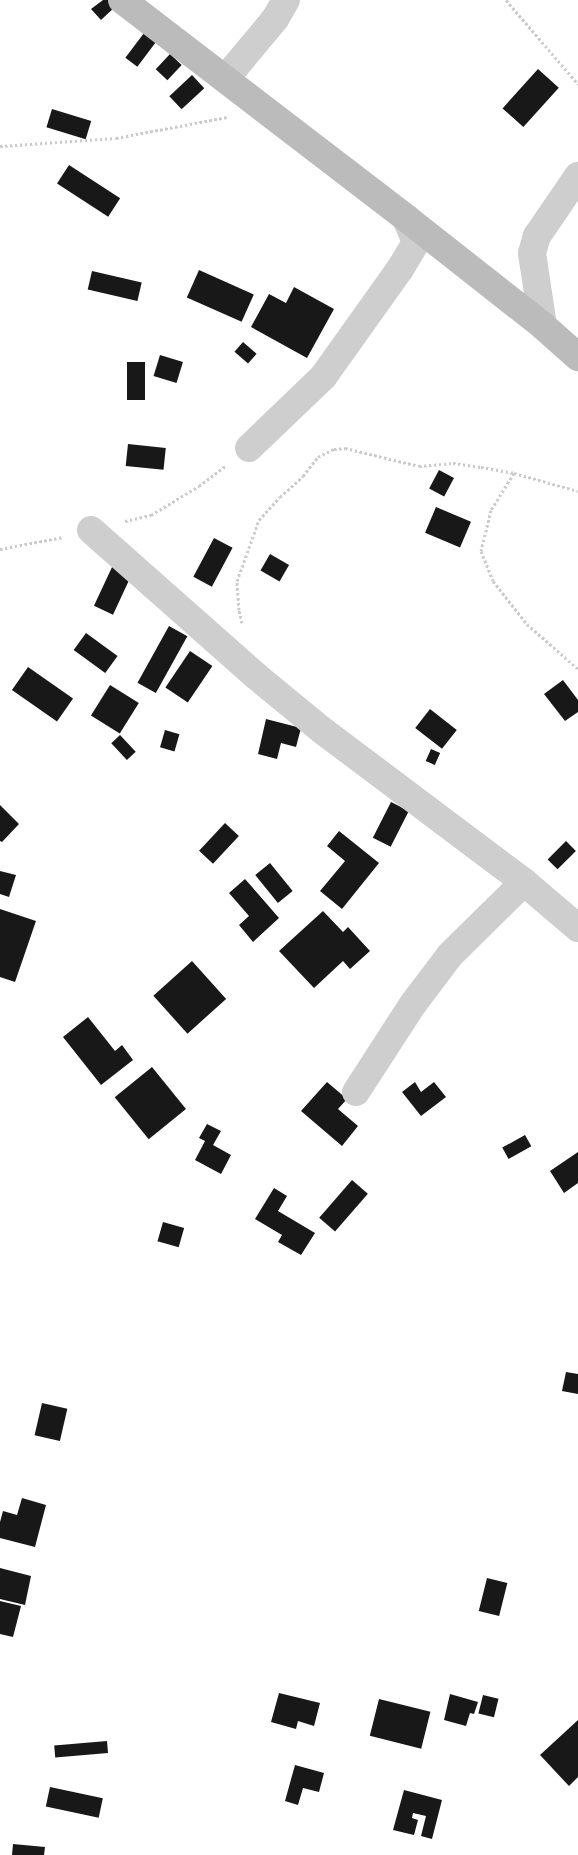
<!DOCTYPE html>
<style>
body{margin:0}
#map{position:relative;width:578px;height:1855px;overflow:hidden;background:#fff;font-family:Commissioner,sans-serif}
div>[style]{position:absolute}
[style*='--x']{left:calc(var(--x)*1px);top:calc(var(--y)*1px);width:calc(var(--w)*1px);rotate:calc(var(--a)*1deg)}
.building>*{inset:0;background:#181818;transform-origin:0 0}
.path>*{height:3px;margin-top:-1.5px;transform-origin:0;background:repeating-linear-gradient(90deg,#cbcbcb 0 2.5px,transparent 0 5px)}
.street>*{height:28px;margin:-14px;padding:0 14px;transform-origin:14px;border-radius:14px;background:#cecece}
.secondary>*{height:28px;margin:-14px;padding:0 14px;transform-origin:14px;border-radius:14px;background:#bbb}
span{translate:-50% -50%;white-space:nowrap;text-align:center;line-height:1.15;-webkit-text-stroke:5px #fff;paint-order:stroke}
</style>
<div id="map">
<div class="building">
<i style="clip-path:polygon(103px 0,112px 0,117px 5px,101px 20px,91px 9px)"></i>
<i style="left:144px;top:33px;width:15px;height:31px;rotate:37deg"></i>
<i style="left:170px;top:54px;width:16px;height:21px;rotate:43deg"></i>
<i style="left:538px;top:69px;width:28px;height:53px;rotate:42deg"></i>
<i style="left:192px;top:75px;width:18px;height:31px;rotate:47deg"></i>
<i style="left:52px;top:109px;width:41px;height:19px;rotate:17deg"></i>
<i style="left:69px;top:165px;width:61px;height:22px;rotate:33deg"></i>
<i style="left:199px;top:270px;width:60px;height:30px;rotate:24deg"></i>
<i style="left:92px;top:271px;width:51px;height:19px;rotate:13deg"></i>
<i style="clip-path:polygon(294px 287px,334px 309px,307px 358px,251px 327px,269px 294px,286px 303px)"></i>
<i style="left:243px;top:342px;width:18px;height:13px;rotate:41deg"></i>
<i style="left:160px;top:355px;width:24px;height:22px;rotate:17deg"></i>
<i style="left:127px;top:362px;width:18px;height:38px"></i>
<i style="left:128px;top:444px;width:38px;height:22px;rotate:6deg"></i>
<i style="left:439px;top:470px;width:17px;height:21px;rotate:28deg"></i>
<i style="left:436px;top:507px;width:38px;height:28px;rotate:23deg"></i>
<i style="left:214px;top:538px;width:21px;height:44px;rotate:28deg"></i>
<i style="left:270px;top:554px;width:22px;height:19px;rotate:30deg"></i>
<i style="left:113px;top:565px;width:21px;height:45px;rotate:25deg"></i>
<i style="left:169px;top:626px;width:21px;height:65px;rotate:29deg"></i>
<i style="left:86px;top:633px;width:39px;height:21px;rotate:36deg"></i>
<i style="left:190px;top:651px;width:27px;height:44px;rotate:34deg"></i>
<i style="left:28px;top:667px;width:55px;height:28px;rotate:35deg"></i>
<i style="clip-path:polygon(563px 680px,578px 700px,578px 712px,565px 721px,544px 694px)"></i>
<i style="left:110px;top:685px;width:34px;height:36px;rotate:32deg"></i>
<i style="left:430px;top:709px;width:34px;height:24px;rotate:38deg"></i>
<i style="clip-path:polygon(266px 719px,301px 728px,296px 747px,281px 743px,277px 759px,258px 754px)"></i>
<i style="left:165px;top:730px;width:15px;height:18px;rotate:16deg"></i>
<i style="left:120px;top:735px;width:23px;height:12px;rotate:47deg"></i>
<i style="left:431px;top:749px;width:10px;height:13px;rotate:24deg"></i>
<i style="left:391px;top:802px;width:20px;height:40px;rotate:27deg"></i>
<i style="clip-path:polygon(0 805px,19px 824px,2px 842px,0 841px)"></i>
<i style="left:225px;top:823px;width:19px;height:38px;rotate:43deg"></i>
<i style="clip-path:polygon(339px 831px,379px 863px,342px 909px,320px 891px,345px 861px,327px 846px)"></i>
<i style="left:566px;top:841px;width:14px;height:26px;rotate:45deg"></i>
<i style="left:270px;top:863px;width:36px;height:19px;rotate:51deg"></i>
<i style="clip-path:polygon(0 871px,16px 875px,9px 897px,0 894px)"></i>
<i style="clip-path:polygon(245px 879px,279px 918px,253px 942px,239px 925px,249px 916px,229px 893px)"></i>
<i style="clip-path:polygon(0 909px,36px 921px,15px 982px,0 977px)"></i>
<i style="clip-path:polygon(323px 911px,343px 932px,348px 927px,370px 951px,350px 969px,343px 961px,314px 988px,279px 951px)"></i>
<i style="left:192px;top:961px;width:51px;height:52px;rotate:48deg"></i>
<i style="clip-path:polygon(88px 1017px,115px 1051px,122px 1045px,133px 1060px,101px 1085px,63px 1037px)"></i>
<i style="left:152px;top:1067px;width:54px;height:48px;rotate:51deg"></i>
<i style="clip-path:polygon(327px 1082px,347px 1099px,338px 1109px,358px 1126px,342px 1146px,301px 1111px)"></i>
<i style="clip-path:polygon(415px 1082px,421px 1092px,434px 1082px,446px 1097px,421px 1116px,402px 1092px)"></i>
<i style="clip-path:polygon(207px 1124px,221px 1131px,213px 1145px,231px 1155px,221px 1174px,195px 1160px,205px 1141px,199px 1138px)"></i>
<i style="left:525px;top:1135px;width:13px;height:26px;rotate:61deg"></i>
<i style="clip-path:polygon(578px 1152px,578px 1183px,564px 1193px,550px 1171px)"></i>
<i style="left:352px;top:1180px;width:21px;height:50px;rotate:41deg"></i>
<i style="clip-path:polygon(274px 1188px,287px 1196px,278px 1211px,315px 1233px,301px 1255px,278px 1242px,282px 1235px,255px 1219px)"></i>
<i style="left:163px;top:1222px;width:22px;height:20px;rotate:16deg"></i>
<i style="clip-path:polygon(566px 1372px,578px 1374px,578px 1394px,562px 1391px)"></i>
<i style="left:42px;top:1403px;width:26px;height:33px;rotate:13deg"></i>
<i style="clip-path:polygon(22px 1498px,46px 1505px,35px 1547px,0 1538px,0 1522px,3px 1511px,17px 1515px)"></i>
<i style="clip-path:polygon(0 1568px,31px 1576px,25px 1605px,0 1599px)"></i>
<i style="left:487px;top:1578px;width:21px;height:34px;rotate:14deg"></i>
<i style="clip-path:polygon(0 1601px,21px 1606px,13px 1637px,0 1634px)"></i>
<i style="clip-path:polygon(279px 1693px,320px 1703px,314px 1726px,298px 1721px,296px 1729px,271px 1722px)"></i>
<i style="clip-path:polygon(450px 1694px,478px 1702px,474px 1714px,470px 1713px,466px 1726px,444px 1720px)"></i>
<i style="left:483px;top:1695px;width:16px;height:19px;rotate:14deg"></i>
<i style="left:379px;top:1699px;width:53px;height:38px;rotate:14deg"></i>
<i style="clip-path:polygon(578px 1720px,578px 1777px,569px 1786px,540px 1755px)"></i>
<i style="left:107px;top:1741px;width:12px;height:53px;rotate:85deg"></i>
<i style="clip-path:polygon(295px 1765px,324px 1773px,319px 1792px,303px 1788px,298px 1805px,285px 1801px)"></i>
<i style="left:50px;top:1787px;width:54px;height:20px;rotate:12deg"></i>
<i style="clip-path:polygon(404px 1790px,442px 1800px,432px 1839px,421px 1836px,426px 1816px,413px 1813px,412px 1818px,418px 1820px,414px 1835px,393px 1830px)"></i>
<i style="clip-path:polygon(13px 1844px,45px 1847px,44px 1855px,12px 1855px)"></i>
</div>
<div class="path">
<i style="--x:506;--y:0;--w:111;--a:49.4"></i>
<i style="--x:0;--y:146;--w:116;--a:-3.9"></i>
<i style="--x:116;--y:138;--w:113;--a:-10.7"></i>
<i style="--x:514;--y:473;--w:44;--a:121.9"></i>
<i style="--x:491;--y:510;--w:42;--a:103.7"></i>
<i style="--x:481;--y:551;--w:32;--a:68"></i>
<i style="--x:493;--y:581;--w:55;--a:51.7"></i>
<i style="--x:527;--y:624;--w:68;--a:41.4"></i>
<i style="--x:125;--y:521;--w:27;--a:-13"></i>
<i style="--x:151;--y:515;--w:56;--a:-31.1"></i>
<i style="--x:199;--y:486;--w:34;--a:-37"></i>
<i style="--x:0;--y:549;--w:64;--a:-10.8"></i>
<i style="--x:242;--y:623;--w:13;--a:-103"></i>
<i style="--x:239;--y:610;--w:29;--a:-94"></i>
<i style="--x:237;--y:581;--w:65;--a:-70.2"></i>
<i style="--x:259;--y:520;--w:31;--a:-48"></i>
<i style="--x:280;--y:497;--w:31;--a:-42"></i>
<i style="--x:303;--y:476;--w:24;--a:-52"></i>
<i style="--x:318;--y:457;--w:18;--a:-27"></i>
<i style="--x:334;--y:449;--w:11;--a:-5"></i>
<i style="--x:345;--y:448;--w:76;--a:13.7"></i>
<i style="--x:419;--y:466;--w:34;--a:-5"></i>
<i style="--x:453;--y:463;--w:28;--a:8"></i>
<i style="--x:481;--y:467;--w:34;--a:10"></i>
<i style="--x:514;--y:473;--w:66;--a:15.7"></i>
</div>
<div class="street">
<i style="--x:225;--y:79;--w:78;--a:-50.2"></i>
<i style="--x:275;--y:19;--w:22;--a:-60"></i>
<i style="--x:543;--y:326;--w:74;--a:-98.6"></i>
<i style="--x:532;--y:253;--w:18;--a:-74"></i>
<i style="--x:537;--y:236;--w:73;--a:-55.7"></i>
<i style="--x:249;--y:448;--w:103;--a:-43.8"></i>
<i style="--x:323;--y:377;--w:133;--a:-54.5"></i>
<i style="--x:400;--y:269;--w:31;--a:-59"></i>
<i style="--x:416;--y:242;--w:26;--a:-113"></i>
<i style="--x:91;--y:530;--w:220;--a:41.5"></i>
<i style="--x:256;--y:676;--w:87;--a:39.4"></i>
<i style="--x:323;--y:731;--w:251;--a:36.9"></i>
<i style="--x:524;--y:882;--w:71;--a:40.4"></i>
<i style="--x:356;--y:1092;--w:105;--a:-57.1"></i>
<i style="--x:413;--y:1004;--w:61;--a:-52.9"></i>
<i style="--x:450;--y:955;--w:104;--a:-44.6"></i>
</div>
<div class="secondary">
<i style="--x:122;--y:0;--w:358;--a:37.5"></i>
<i style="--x:406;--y:218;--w:174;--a:38.2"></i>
<i style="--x:543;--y:326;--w:47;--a:41.5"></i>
</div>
</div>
